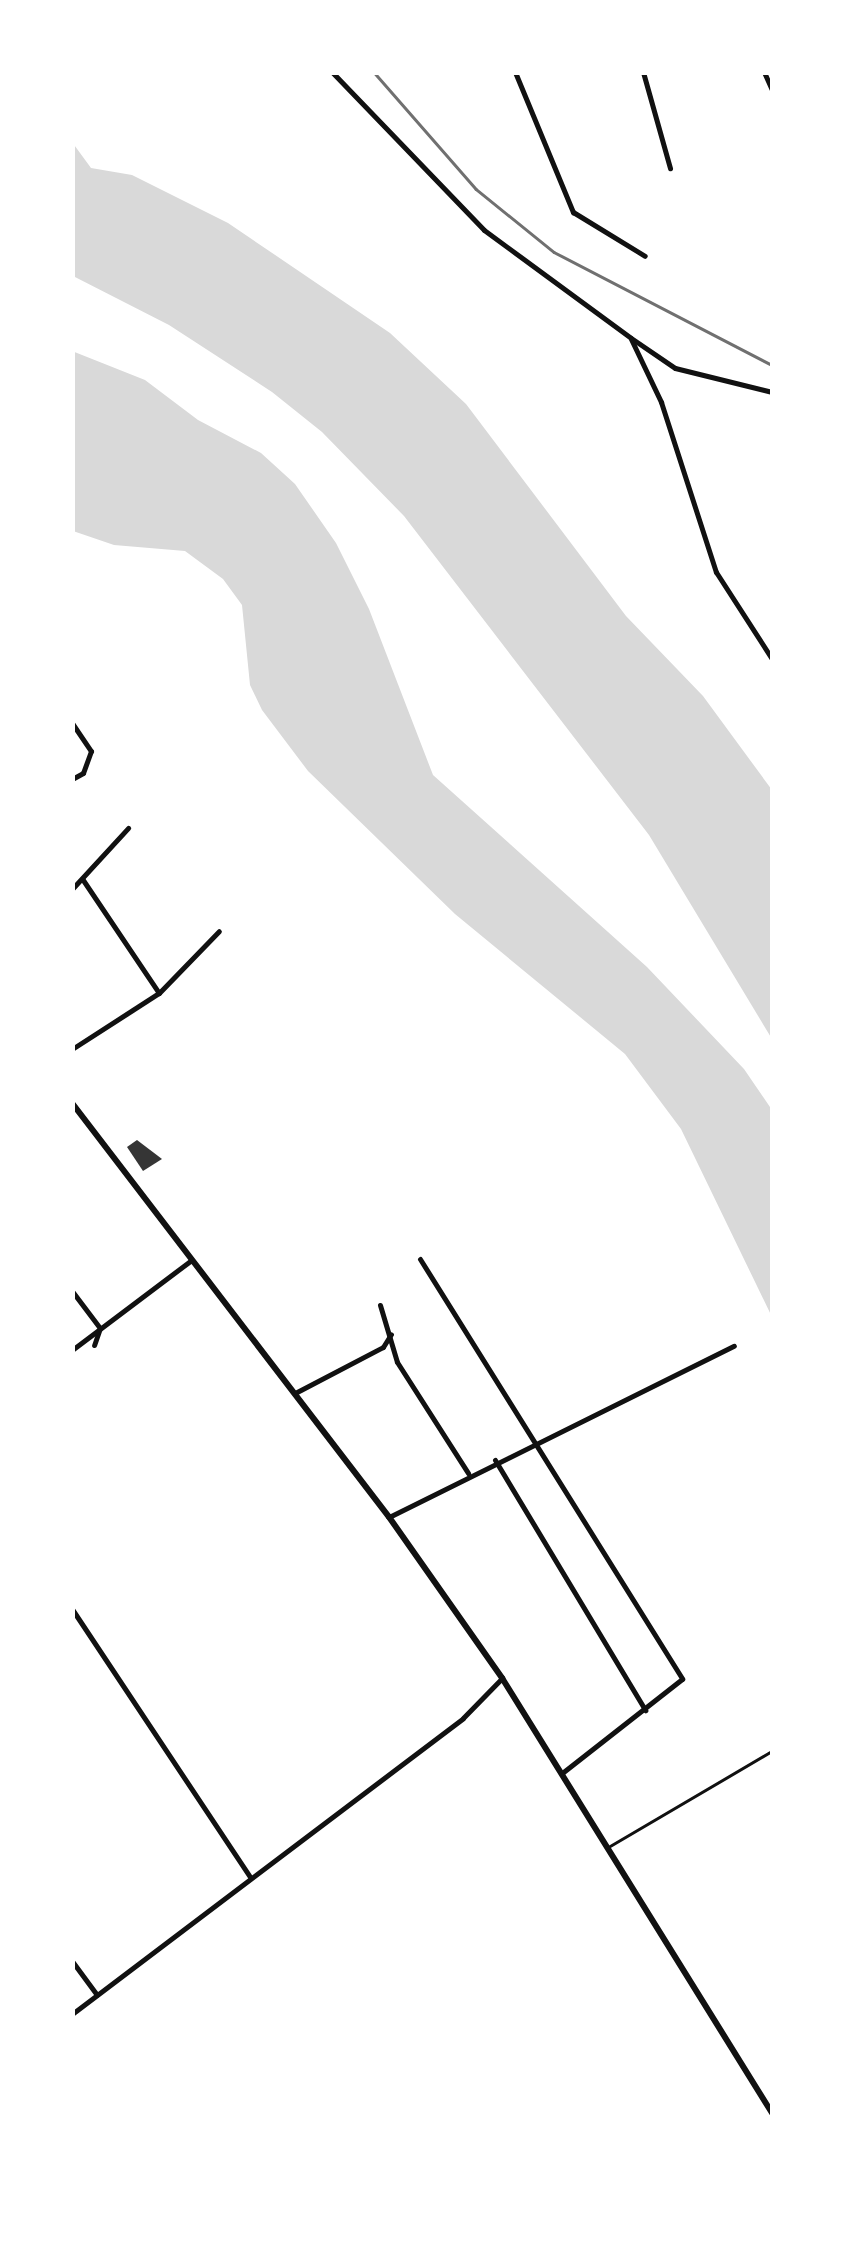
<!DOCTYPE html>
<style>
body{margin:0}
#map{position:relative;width:845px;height:2262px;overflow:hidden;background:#fff;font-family:Lato,sans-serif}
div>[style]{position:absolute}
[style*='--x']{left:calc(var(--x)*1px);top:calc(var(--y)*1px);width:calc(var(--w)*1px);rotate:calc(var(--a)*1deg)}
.water>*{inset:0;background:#d9d9d9}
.building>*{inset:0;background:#353535}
.service>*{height:2.5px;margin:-1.25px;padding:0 1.25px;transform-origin:1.25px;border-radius:1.25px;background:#111}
.minor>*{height:5px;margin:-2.5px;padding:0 2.5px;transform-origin:2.5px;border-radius:2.5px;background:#111}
.tertiary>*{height:6px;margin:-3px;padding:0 3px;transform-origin:3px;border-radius:3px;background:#111}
.rail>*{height:2.5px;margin:-1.25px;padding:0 1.25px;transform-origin:1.25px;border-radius:1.25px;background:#707070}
span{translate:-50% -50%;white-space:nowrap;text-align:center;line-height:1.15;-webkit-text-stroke:9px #fff;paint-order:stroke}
.frame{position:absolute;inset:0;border:75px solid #fff;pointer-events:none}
</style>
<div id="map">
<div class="water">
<i style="clip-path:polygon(72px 142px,91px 168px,132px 175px,228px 223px,390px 333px,466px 404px,626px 616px,703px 696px,772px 790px,772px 1039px,649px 835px,404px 516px,322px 432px,272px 392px,169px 325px,73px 276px)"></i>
<i style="clip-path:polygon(72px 351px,145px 380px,198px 420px,261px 453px,295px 484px,336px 543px,369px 609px,433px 775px,647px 967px,744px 1069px,772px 1110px,772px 1317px,681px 1129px,625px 1054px,455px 914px,308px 771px,262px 710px,250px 685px,242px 605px,223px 579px,185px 551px,114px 545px,73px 531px)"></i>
</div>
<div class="building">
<i style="clip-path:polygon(137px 1140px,162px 1159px,143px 1171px,127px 1147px)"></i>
</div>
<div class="service">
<i style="--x:610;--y:1846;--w:188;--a:-30.4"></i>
</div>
<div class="minor">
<i style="--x:332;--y:72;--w:219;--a:46.1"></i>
<i style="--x:484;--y:230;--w:182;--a:36.3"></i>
<i style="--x:631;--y:338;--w:53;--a:34.3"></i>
<i style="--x:675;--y:368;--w:100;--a:13.9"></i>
<i style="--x:515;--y:72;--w:152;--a:67.5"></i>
<i style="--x:573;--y:212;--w:84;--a:31.4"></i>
<i style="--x:643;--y:72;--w:100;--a:74.3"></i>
<i style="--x:764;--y:72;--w:20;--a:66"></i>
<i style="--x:631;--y:339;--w:70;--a:64.5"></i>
<i style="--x:661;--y:402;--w:179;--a:72.1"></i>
<i style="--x:716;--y:572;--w:103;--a:57.2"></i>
<i style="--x:72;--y:723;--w:34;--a:56"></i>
<i style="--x:91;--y:751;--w:23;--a:110"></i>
<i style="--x:83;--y:773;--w:13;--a:151"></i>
<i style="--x:83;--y:880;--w:136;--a:56.1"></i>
<i style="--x:72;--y:889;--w:83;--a:-47.4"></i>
<i style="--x:72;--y:1049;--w:103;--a:-32.8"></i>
<i style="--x:159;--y:993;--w:86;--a:-45.9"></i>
<i style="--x:420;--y:1259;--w:495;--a:58"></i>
<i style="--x:682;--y:1679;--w:152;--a:141.9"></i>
<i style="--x:72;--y:1291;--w:46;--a:52.9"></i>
<i style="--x:100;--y:1328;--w:18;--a:109"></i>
<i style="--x:380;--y:1305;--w:59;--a:73.4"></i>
<i style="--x:397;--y:1362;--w:132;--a:57.4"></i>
<i style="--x:72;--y:1350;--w:148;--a:-37"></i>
<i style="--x:295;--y:1393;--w:99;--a:-27.6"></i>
<i style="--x:383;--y:1347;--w:15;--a:-58"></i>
<i style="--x:495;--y:1460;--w:292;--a:59"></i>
<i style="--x:389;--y:1517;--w:385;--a:-26.4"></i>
<i style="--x:72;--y:1609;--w:322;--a:56.4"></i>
<i style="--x:72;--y:1961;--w:42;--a:53.7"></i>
<i style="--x:72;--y:2014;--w:490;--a:-37.1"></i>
<i style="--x:463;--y:1718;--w:56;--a:-45.7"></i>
</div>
<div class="tertiary">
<i style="--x:72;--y:1103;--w:521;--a:52.56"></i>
<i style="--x:389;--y:1517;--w:197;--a:54.9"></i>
<i style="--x:502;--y:1678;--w:512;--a:58.17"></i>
</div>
<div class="rail">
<i style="--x:374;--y:72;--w:155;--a:48.9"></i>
<i style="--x:476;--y:189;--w:100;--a:38.9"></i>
<i style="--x:554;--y:252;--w:246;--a:27.4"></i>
</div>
<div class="frame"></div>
</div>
